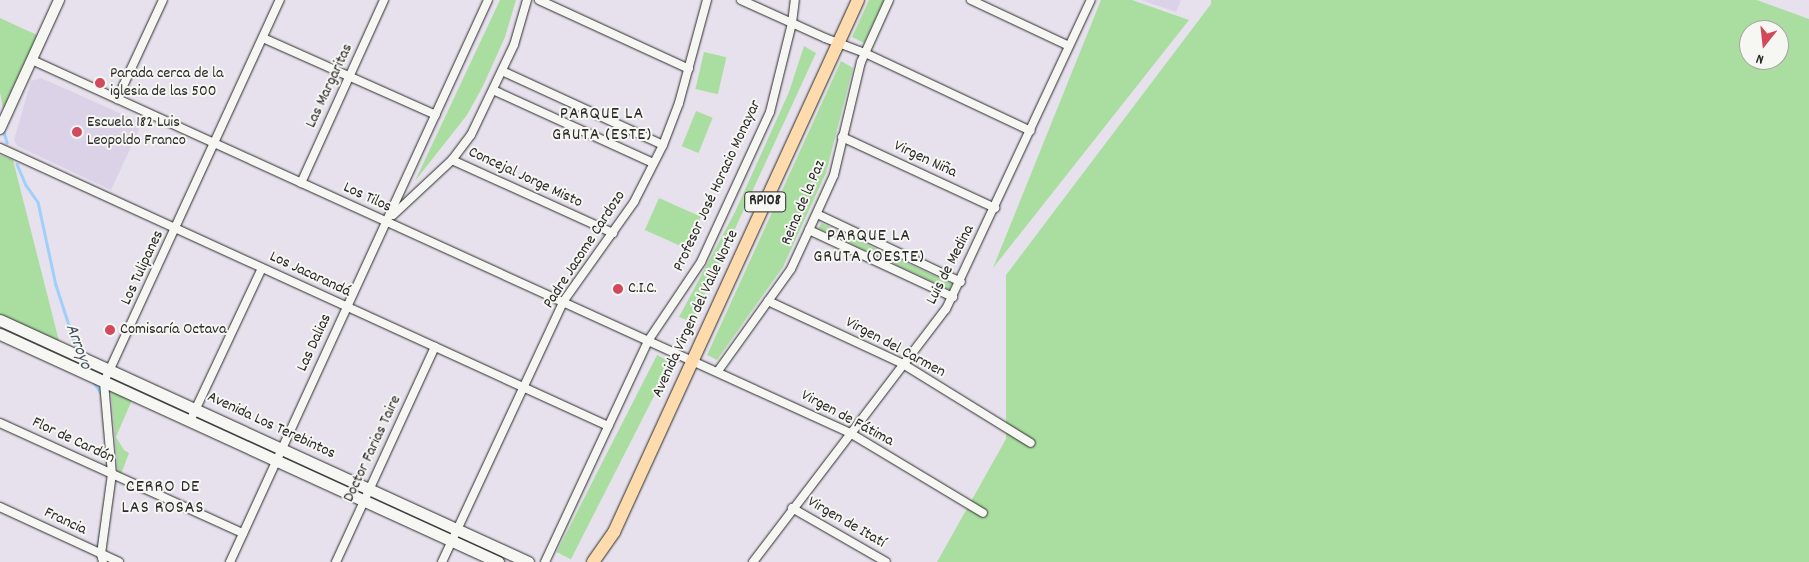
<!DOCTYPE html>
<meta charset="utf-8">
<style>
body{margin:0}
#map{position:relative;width:1809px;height:562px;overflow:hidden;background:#e6e1ec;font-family:Dekko,sans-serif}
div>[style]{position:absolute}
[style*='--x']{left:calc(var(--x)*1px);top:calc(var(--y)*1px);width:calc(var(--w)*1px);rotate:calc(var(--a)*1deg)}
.built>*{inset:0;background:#dbd2e8}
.green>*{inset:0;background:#aadea0;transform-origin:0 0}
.stream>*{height:2.5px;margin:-1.25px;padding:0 1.25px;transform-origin:1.25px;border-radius:1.25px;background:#9fd0fc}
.roads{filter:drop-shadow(0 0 1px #2b2b2b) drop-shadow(0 0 1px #2b2b2b)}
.minor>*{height:8px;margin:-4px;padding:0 4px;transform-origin:4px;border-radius:4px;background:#f6f6f2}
.tertiary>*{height:10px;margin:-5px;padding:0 5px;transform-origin:5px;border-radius:5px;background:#f6f6f2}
.secondary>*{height:11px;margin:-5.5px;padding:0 5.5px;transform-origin:5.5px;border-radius:5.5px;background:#f6f6f2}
.primary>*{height:12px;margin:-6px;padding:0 6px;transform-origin:6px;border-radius:6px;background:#fedbac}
.dots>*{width:14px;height:14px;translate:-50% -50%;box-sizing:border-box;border:2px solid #f6f6f2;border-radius:50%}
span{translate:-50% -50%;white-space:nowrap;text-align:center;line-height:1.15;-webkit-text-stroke:4px #f6f6f2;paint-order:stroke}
.shield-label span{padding:1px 4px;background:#f6f6f2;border:1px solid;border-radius:4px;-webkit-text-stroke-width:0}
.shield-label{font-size:15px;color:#2b2b2b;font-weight:700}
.poi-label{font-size:16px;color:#2b2b2b}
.left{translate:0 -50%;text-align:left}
.street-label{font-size:16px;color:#2b2b2b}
.neighbourhood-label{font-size:18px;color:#2b2b2b;letter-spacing:1px}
.water-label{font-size:18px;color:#48545f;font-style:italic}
.north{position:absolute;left:1739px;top:20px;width:50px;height:50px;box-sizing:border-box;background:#f6f6f2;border:1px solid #a5a5a2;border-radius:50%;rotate:196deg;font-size:14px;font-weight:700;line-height:20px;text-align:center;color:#2b2b2b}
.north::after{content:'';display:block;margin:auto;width:18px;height:22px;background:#d1495b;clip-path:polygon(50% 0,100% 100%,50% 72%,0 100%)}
</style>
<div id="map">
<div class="built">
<i style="clip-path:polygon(1141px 0,1181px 0,1176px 12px)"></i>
<i style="clip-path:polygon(41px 78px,142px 123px,111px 190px,17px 146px,14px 140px,31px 81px)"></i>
</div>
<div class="green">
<i style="clip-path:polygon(500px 0,516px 0,505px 37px,483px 86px,467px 115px,415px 181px)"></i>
<i style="clip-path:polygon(869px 0,884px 0,864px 43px,852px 37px)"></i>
<i style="clip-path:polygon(1101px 0,1132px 0,1189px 20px,993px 268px)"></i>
<i style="clip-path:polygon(evenodd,1211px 0,1757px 0,1809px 19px,1809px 562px,937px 562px,1006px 439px,1006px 275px,1211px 4px,1211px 0,1749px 30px,1779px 30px,1779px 60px,1749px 60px,1749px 30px)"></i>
<i style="clip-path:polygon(0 18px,37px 35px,3px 109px,0 92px)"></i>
<i style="clip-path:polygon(804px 46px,816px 53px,692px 322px,679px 317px,735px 212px,789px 92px)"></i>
<i style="left:704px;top:52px;width:23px;height:38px;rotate:13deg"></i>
<i style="clip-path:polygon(841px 61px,853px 68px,826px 173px,783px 267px,717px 360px,707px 355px)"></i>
<i style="left:696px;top:111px;width:18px;height:38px;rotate:22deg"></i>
<i style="clip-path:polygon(0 155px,13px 160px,59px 341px,0 314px)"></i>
<i style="left:659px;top:198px;width:46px;height:35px;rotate:24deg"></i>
<i style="left:821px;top:223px;width:145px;height:6px;rotate:25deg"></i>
<i style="left:657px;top:355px;width:16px;height:221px;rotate:27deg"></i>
<i style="clip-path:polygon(111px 391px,132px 400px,116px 437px,124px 450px,129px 453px,121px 474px,118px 472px)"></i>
</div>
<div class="stream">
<i style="--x:3;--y:129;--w:14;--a:73"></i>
<i style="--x:17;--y:164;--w:23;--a:67"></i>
<i style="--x:26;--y:185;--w:21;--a:55"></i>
<i style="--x:38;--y:202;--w:85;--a:77.8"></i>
<i style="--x:56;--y:285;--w:68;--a:72.1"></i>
<i style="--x:94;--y:382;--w:15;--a:58"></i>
<i style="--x:97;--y:551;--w:22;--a:-80"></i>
</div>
<div class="roads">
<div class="minor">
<i style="--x:539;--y:0;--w:165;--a:24.7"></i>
<i style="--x:741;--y:0;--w:92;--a:24.3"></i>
<i style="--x:825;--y:38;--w:43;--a:20.6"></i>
<i style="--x:865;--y:53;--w:183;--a:25.2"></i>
<i style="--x:971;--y:0;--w:108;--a:25.1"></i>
<i style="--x:263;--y:38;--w:189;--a:24"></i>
<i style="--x:32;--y:60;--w:899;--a:24.51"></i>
<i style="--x:850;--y:433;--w:155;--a:31"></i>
<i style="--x:502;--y:71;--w:177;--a:24.7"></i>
<i style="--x:493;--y:90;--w:176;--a:24.5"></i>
<i style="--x:117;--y:99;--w:109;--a:-65.1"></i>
<i style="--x:842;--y:137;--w:169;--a:24.9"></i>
<i style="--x:0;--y:148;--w:669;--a:24.57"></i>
<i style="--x:452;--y:160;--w:177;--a:24.4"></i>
<i style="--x:301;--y:183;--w:201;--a:-65.6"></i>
<i style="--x:817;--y:214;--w:159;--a:25.3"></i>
<i style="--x:393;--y:215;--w:81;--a:-43"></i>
<i style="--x:452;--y:160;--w:31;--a:-53"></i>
<i style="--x:471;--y:135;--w:100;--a:-64.5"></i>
<i style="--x:514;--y:45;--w:47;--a:-73.9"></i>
<i style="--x:809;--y:230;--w:159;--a:25"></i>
<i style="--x:768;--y:301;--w:149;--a:25"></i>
<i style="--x:903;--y:364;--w:150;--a:31.7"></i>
<i style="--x:718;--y:371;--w:125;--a:-54.4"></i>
<i style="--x:791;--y:269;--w:43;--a:-65.2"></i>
<i style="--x:809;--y:230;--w:60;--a:-65.6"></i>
<i style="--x:834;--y:175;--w:116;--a:-76.6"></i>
<i style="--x:861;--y:62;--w:68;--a:-65.7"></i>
<i style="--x:190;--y:421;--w:169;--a:-64.8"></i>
<i style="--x:0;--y:423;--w:267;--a:24.4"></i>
<i style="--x:0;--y:507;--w:131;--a:24.8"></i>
<i style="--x:792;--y:508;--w:108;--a:29.9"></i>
<i style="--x:103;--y:562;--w:8;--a:-104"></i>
<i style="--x:101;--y:554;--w:81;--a:-82.2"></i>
<i style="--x:112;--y:474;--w:92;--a:-95"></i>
<i style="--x:104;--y:382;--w:421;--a:-65.3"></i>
<i style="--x:230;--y:562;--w:618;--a:-65.34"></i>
<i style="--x:336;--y:562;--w:237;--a:-65.3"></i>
<i style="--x:442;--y:562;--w:287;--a:-65"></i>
<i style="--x:563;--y:302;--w:123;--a:-54.6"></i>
<i style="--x:634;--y:202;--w:64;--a:-63"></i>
<i style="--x:663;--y:145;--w:45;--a:-69.1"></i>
<i style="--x:679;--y:103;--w:107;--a:-74.8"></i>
<i style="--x:545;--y:562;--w:244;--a:-65"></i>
<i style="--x:648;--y:341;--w:95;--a:-56.1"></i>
<i style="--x:701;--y:262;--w:165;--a:-65.3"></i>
<i style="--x:770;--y:112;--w:92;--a:-76.1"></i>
<i style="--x:792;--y:23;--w:23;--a:-83"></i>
<i style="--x:753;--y:562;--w:318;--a:-52.7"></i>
<i style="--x:946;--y:309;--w:341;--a:-64.9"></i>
</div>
<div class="tertiary">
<i style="--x:0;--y:129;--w:142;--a:-65.4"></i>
</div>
<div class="secondary">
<i style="--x:0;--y:320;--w:581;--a:24.62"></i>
<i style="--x:0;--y:334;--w:548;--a:24.6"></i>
</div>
<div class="primary">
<i style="--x:593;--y:562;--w:37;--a:-55"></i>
<i style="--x:614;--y:532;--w:585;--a:-65.36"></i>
</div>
</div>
<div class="dots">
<i style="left:100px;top:83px;background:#d1495b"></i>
<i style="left:77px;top:132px;background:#d1495b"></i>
<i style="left:618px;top:289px;background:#d1495b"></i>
<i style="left:110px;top:330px;background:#d1495b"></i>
</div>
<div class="shield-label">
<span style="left:765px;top:202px">RP108</span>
</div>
<div class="poi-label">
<span class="left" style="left:110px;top:83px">Parada cerca de la<br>iglesia de las 500</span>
<span class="left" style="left:87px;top:132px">Escuela 182 Luis<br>Leopoldo Franco</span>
<span class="left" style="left:628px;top:289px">C.I.C.</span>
<span class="left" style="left:120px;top:330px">Comisaría Octava</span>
</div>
<div class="street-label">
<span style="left:330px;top:86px;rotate:-65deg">Las Margaritas</span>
<span style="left:925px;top:160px;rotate:25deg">Virgen Niña</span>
<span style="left:525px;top:178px;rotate:25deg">Concejal Jorge Misto</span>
<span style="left:718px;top:186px;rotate:-65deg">Profesor José Horacio Monayar</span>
<span style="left:367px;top:198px;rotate:25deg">Los Tilos</span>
<span style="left:804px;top:203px;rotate:-67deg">Reina de la Paz</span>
<span style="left:585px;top:250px;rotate:-57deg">Padre Jacome Cardozo</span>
<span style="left:951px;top:265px;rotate:-63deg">Luis de Medina</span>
<span style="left:143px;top:268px;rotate:-65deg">Los Tulipanes</span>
<span style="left:310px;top:275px;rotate:25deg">Los Jacarandá</span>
<span style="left:696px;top:314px;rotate:-65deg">Avenida Virgen del Valle Norte</span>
<span style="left:315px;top:343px;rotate:-65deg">Las Dalias</span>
<span style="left:895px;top:348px;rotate:28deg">Virgen del Carmen</span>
<span style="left:847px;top:419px;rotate:28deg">Virgen de Fátima</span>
<span style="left:271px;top:426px;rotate:25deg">Avenida Los Terebintos</span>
<span style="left:73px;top:441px;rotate:25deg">Flor de Cardón</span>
<span style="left:373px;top:449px;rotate:-65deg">Doctor Farias Taire</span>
<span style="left:65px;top:522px;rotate:25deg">Francia</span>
<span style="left:846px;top:523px;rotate:30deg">Virgen de Itatí</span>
</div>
<div class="neighbourhood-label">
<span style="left:602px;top:126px">PARQUE LA<br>GRUTA (ESTE)</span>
<span style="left:869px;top:248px">PARQUE LA<br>GRUTA (OESTE)</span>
<span style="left:163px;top:499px">CERRO DE<br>LAS ROSAS</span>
</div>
<div class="water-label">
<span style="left:77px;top:347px;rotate:70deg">Arroyo</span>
</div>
<div class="north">N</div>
</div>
